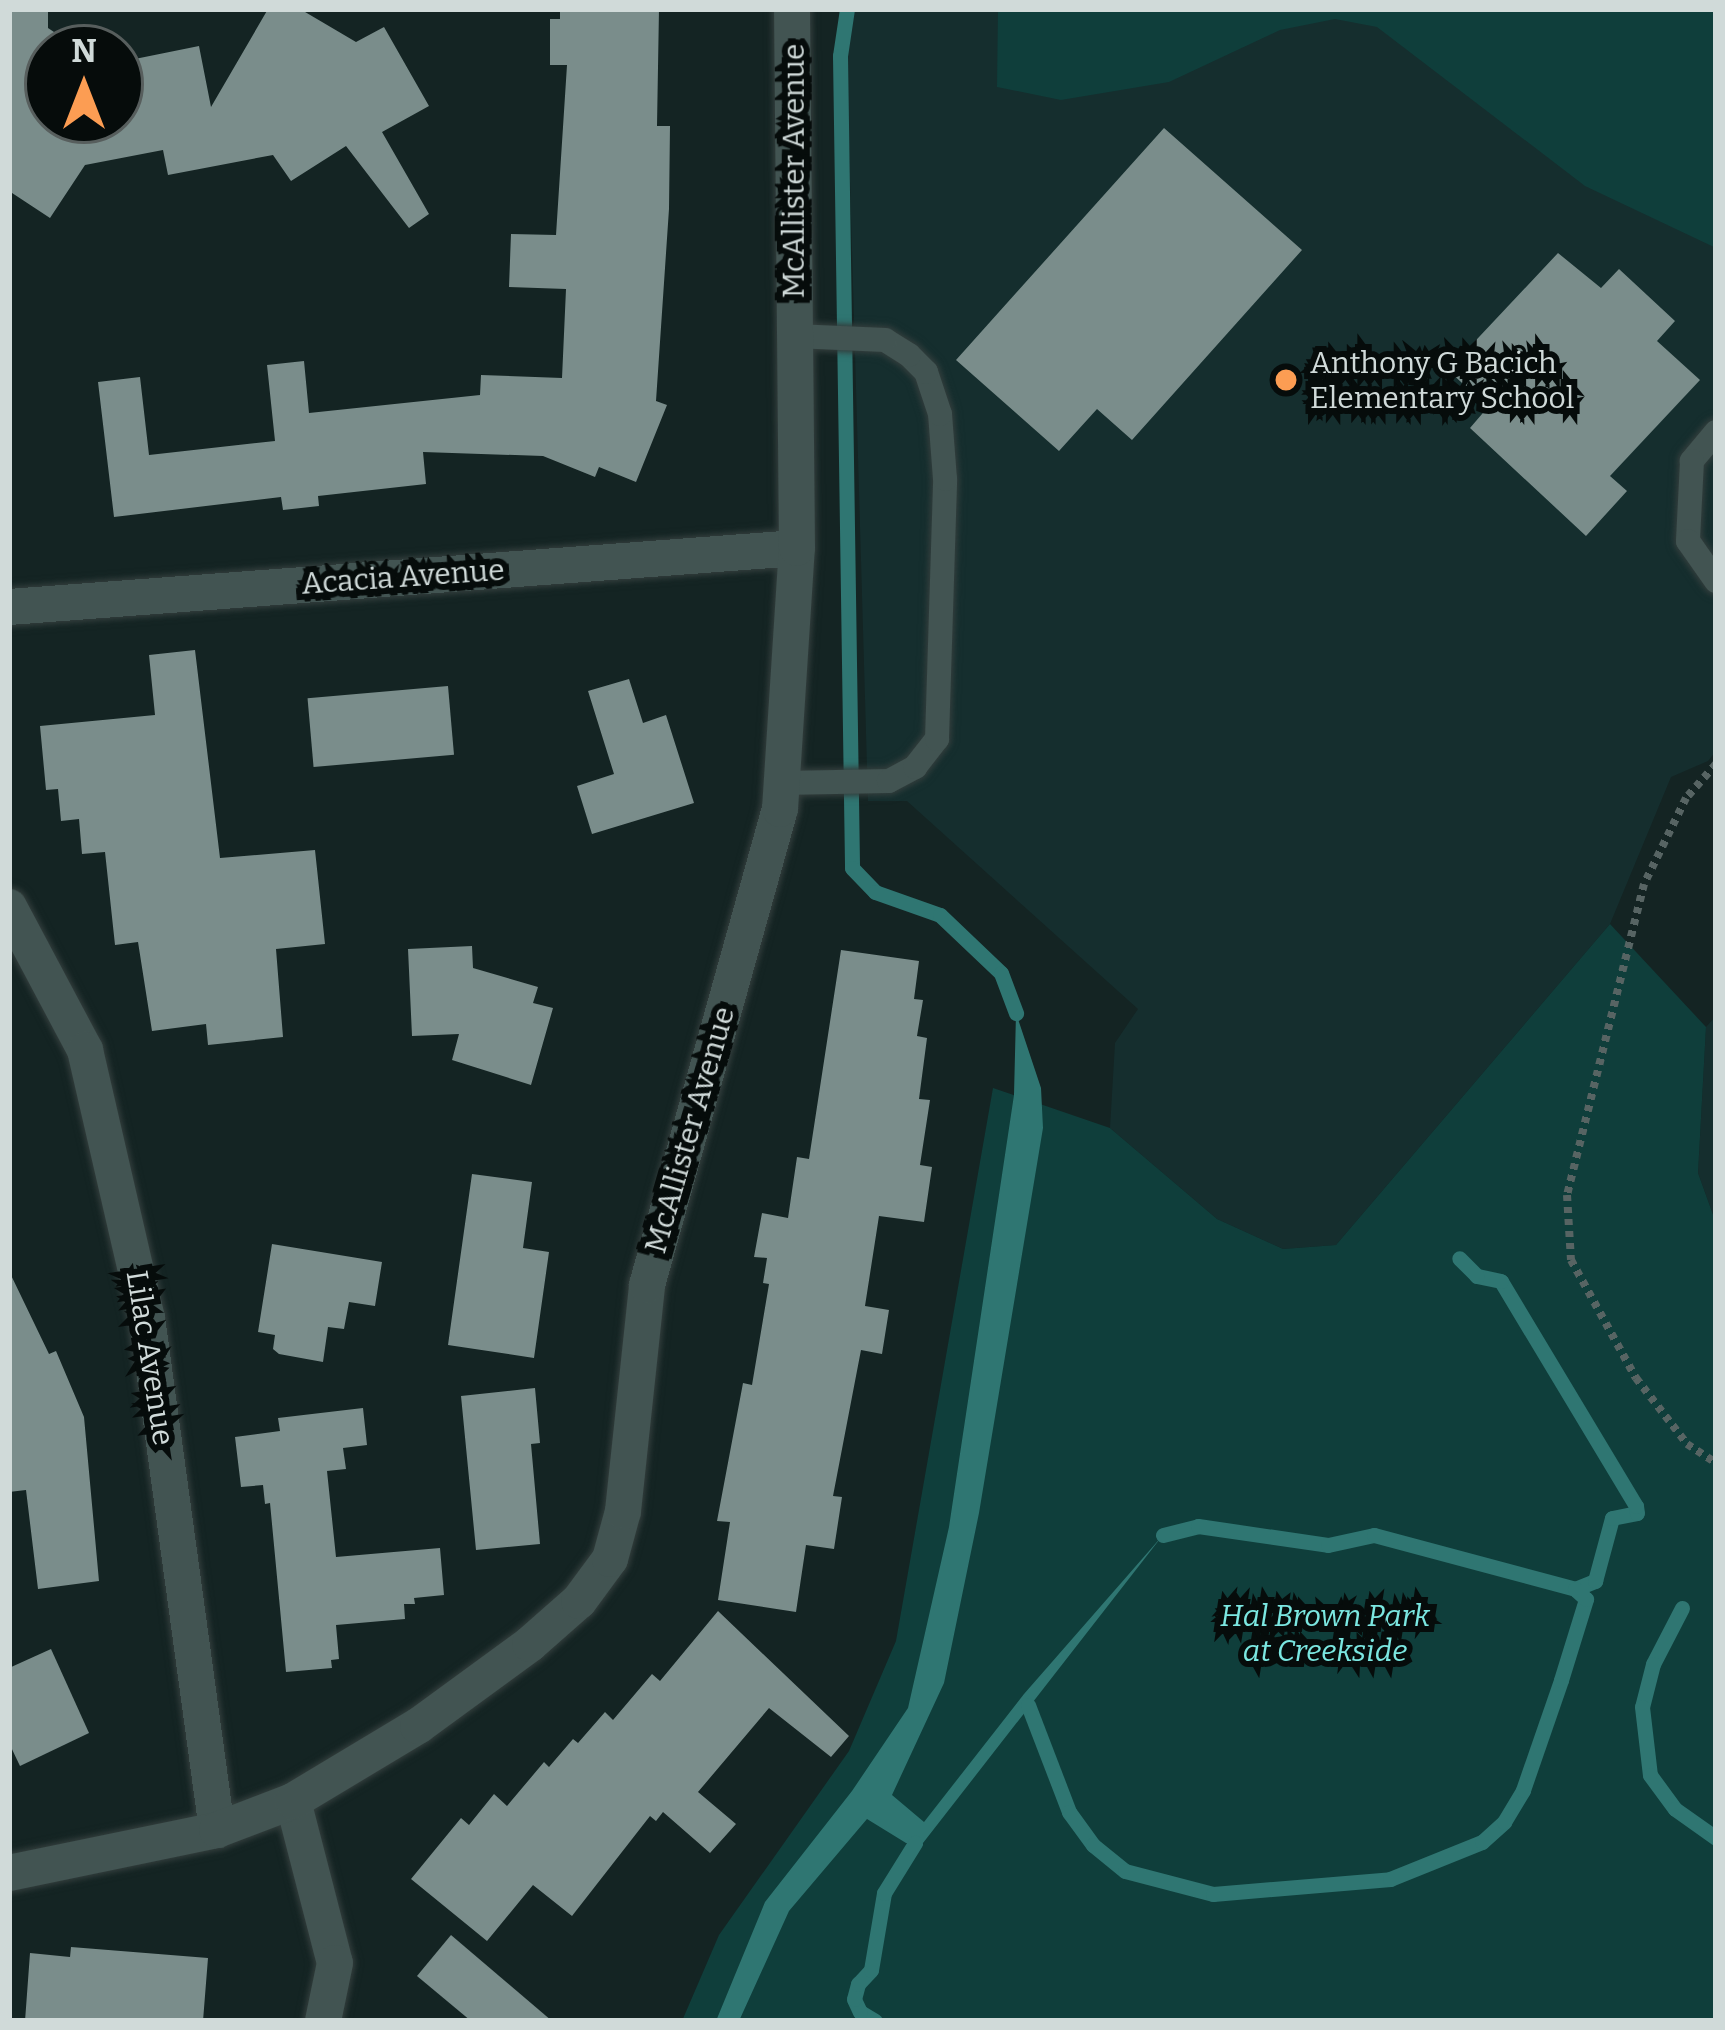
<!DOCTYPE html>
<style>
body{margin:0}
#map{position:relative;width:1725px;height:2030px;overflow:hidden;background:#142423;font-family:Bitter,serif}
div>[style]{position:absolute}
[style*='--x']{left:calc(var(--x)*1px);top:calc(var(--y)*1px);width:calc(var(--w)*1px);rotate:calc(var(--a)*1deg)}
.built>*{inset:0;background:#152e2e}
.green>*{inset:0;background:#0f3e3b}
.water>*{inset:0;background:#2f7672}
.stream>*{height:15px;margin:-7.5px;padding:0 7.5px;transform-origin:7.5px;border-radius:7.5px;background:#2f7672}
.building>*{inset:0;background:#7a8d8b;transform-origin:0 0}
.path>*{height:8px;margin-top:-4px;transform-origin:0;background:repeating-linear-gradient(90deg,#576463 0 6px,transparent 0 12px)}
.roads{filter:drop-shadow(0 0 3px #333e3d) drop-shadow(0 0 3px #333e3d)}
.service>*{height:24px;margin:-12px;padding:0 12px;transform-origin:12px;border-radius:12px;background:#425452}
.minor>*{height:36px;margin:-18px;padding:0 18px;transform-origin:18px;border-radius:18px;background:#425452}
.dots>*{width:33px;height:33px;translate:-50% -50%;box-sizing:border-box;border:6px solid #060c0b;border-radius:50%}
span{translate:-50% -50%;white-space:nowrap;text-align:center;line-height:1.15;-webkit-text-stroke:12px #060c0b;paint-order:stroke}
.street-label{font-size:30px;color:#d0dad9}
.poi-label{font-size:30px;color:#d0dad9}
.left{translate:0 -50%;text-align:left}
.park-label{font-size:30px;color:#7be7e1;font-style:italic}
.frame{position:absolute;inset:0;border:12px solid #d0dad9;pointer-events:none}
.north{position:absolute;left:24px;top:24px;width:120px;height:120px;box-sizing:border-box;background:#060c0b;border:3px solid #575e5d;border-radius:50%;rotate:0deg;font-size:33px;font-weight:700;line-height:48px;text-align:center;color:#d0dad9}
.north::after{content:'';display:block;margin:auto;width:42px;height:54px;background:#fc9d53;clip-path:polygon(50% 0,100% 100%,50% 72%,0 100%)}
</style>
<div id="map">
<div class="built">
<i style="clip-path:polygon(845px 9px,1716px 9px,1716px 751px,1708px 761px,1671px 777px,1610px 924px,1336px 1245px,1283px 1249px,1217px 1219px,1110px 1128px,1115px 1043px,1138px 1009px,907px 801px,868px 801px)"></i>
<i style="clip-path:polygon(1716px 1016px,1716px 1223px,1698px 1173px,1706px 1027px)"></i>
</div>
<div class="green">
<i style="clip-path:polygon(998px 9px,1716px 9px,1716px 248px,1585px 186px,1377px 27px,1335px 19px,1280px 30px,1169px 82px,1061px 100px,997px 87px)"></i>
<i style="clip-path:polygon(1610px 924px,1706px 1027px,1698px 1173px,1716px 1223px,1716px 2021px,682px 2021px,719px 1935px,849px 1751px,896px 1641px,993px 1088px,1110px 1128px,1217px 1219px,1283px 1249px,1336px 1245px)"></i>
</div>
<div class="water">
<i style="clip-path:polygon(1016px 1013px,1041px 1088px,1043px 1128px,979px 1513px,944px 1683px,892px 1795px,924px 1822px,1024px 1694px,1163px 1535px,923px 1843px,906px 1843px,867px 1819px,789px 1911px,739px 2021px,716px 2021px,765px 1902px,852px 1791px,908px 1708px,949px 1527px,1014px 1095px)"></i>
</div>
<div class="stream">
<i style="--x:847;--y:9;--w:48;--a:98.5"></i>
<i style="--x:840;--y:56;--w:812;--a:89.15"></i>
<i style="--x:852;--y:868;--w:33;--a:46"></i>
<i style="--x:875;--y:892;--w:69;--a:19.5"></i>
<i style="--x:940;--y:915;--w:84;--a:43.6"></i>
<i style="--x:1001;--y:973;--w:43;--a:69.4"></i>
<i style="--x:1163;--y:1535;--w:36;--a:-14"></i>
<i style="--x:1198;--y:1526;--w:131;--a:8.3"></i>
<i style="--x:1328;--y:1545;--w:47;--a:-12.3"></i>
<i style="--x:1374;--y:1535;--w:208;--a:15"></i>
<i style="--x:1575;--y:1589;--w:22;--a:-22"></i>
<i style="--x:1595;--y:1581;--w:65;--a:-74.9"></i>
<i style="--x:1612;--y:1518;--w:25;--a:-11"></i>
<i style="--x:1637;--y:1513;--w:7;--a:-98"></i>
<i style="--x:1636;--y:1506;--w:262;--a:-121"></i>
<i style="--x:1501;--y:1281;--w:25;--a:-168"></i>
<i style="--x:1477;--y:1276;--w:25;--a:-135"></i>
<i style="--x:1682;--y:1608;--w:63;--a:117.4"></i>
<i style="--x:1653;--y:1664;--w:44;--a:104.3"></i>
<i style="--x:1642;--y:1707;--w:68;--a:83.3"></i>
<i style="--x:1650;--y:1775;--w:42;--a:53.7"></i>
<i style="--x:1675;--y:1809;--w:50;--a:35.3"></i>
<i style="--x:1028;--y:1705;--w:115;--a:69"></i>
<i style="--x:1069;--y:1812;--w:41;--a:54"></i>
<i style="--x:1093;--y:1845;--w:41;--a:39.1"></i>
<i style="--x:1125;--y:1871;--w:91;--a:14.6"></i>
<i style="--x:1213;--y:1894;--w:178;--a:-4.8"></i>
<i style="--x:1390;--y:1879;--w:99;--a:-21.9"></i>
<i style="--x:1482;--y:1842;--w:30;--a:-42"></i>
<i style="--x:1504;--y:1822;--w:37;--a:-59"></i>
<i style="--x:1523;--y:1790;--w:116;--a:-70.9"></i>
<i style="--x:1561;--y:1680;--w:85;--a:-72.8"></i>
<i style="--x:1586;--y:1599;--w:15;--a:-138"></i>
<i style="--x:875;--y:2021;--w:17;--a:-149"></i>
<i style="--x:860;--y:2012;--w:14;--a:-115"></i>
<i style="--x:854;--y:1999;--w:16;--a:-75"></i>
<i style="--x:858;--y:1984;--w:19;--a:-47"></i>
<i style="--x:871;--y:1970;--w:78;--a:-80.4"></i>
<i style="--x:884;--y:1893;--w:59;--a:-58.2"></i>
</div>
<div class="building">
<i style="clip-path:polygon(9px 9px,48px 9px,48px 28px,78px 48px,48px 48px,48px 120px,120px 120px,120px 62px,199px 46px,211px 107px,268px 9px,300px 9px,356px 42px,384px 27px,429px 106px,382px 132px,429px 214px,409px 228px,346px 146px,291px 181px,273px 155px,168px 175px,163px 150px,85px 165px,50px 218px,9px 191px)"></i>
<i style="clip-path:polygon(560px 9px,659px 9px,657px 126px,670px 126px,669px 209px,656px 401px,667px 405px,636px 482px,599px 467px,595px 477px,543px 456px,423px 452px,426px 484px,318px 496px,319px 506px,283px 510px,281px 497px,114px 517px,98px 382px,140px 377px,149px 455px,275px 441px,267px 365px,304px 361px,309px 413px,480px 395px,481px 375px,562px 378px,566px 289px,509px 287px,511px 234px,556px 235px,567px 65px,550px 65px,550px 19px,560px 19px)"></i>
<i style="clip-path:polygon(1164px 128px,1302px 250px,1132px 440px,1097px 409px,1059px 451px,956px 360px)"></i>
<i style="clip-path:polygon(1558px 253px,1601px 288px,1619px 269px,1675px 321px,1657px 341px,1700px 380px,1610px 476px,1627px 491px,1586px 536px,1470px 428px,1488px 407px,1448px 370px)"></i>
<i style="clip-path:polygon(195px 650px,220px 858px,315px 850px,325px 944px,276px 949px,283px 1037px,208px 1045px,206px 1024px,152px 1031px,138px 942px,115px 945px,105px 852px,82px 854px,79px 819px,61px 821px,58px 789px,46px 790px,40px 726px,155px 715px,149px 655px)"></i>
<i style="clip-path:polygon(629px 679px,643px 723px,666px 715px,694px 803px,592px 834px,577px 786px,614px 774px,588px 691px)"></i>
<i style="left:448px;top:686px;width:69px;height:141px;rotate:85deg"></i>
<i style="clip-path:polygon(472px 946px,473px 968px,538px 987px,533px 1003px,553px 1008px,531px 1085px,452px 1060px,459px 1034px,412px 1036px,408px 949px)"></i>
<i style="clip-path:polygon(841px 950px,919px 961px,914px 999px,923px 1000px,917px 1036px,927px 1038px,919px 1099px,930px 1100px,920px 1165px,932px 1167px,924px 1222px,879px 1216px,865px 1306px,889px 1310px,882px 1354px,861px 1350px,833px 1496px,842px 1497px,834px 1549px,806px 1545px,796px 1612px,718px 1600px,730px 1522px,717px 1521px,743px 1383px,752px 1385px,769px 1284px,763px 1283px,767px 1258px,754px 1257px,762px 1213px,788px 1218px,797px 1157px,809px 1159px)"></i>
<i style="clip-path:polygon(472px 1174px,532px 1182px,523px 1248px,549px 1252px,534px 1358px,448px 1345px)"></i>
<i style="clip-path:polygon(272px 1244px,382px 1262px,375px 1306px,349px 1302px,344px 1329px,328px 1327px,323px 1362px,279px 1354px,273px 1349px,275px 1335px,258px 1332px)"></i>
<i style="clip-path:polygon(9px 1271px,49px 1354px,56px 1351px,84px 1417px,99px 1581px,38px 1589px,26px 1490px,9px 1492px)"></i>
<i style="clip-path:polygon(535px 1388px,540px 1443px,531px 1444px,540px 1544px,476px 1550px,461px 1396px)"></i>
<i style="clip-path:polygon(363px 1408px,367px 1445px,343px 1448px,346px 1469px,327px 1471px,336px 1557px,440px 1548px,444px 1595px,414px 1598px,415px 1604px,404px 1604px,405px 1619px,336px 1625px,339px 1659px,331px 1660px,332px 1668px,286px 1672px,270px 1503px,265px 1504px,263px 1485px,241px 1487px,235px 1437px,280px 1431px,278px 1418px)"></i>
<i style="clip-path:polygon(718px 1611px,849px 1736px,831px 1757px,769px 1708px,698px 1792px,736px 1824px,710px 1853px,663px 1812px,656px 1821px,650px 1816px,572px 1916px,533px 1885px,487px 1941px,411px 1879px,461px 1818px,469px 1825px,494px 1794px,507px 1806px,544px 1762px,549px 1767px,573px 1739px,578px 1743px,605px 1712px,613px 1720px,652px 1674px,660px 1681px)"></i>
<i style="clip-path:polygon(51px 1649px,89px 1733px,20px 1766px,9px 1743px,9px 1668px)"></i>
<i style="clip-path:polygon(451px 1935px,552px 2021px,471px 2021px,417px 1976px)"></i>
<i style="clip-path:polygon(71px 1947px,208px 1958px,203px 2021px,25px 2021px,30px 1953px,70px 1957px)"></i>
</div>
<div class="path">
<i style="--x:1716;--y:764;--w:45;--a:131.4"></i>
<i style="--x:1686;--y:798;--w:96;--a:116"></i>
<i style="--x:1644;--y:884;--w:320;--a:103.9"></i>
<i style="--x:1567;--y:1195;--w:65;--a:86.5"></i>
<i style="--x:1571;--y:1260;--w:135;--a:61.2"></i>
<i style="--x:1636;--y:1378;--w:83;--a:52.3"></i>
<i style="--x:1687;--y:1444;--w:35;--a:33"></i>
</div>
<div class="roads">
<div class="service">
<i style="--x:1716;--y:432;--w:38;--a:130"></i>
<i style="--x:1692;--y:461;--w:80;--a:92.9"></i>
<i style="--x:1688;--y:541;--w:49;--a:55"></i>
<i style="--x:782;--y:783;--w:107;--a:-1.1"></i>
<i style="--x:889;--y:781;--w:30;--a:-28"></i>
<i style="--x:915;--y:767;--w:36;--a:-52"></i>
<i style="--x:937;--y:739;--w:260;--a:-88.2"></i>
<i style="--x:945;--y:479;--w:65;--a:-94.4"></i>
<i style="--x:940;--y:414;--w:44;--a:-108.4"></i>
<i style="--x:926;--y:372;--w:24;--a:-135"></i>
<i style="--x:909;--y:355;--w:28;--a:-148"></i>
<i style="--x:885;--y:340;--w:90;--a:-177.5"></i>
</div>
<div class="minor">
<i style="--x:9;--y:607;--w:790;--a:-4.28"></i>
<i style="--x:9;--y:907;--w:162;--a:62"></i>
<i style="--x:85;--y:1050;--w:275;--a:77"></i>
<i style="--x:147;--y:1318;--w:517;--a:82.21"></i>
<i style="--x:293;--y:1801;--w:167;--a:75.5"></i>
<i style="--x:335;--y:1963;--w:59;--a:101.7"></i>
<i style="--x:9;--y:1873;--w:212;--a:-11.7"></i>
<i style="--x:217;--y:1830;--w:81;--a:-20.9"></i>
<i style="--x:293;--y:1801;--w:146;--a:-31"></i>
<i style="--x:418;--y:1726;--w:139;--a:-36.2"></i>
<i style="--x:530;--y:1644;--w:65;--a:-41.3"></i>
<i style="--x:579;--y:1601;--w:52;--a:-53.6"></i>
<i style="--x:610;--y:1559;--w:50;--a:-74.8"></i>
<i style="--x:623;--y:1511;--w:227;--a:-83.9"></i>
<i style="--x:647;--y:1285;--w:494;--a:-74.4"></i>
<i style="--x:780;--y:809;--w:262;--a:-86.3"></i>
<i style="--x:797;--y:548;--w:539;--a:-90.53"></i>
</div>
</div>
<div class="dots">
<i style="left:1286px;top:380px;background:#fc9d53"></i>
</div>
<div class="street-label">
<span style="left:794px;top:171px;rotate:-90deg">McAllister Avenue</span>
<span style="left:403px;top:577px;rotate:-4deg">Acacia Avenue</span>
<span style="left:690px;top:1130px;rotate:-74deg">McAllister Avenue</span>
<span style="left:150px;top:1358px;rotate:81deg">Lilac Avenue</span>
</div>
<div class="poi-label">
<span class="left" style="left:1310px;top:380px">Anthony G Bacich<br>Elementary School</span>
</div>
<div class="park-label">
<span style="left:1325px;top:1633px">Hal Brown Park<br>at Creekside</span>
</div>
<div class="frame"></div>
<div class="north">N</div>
</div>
